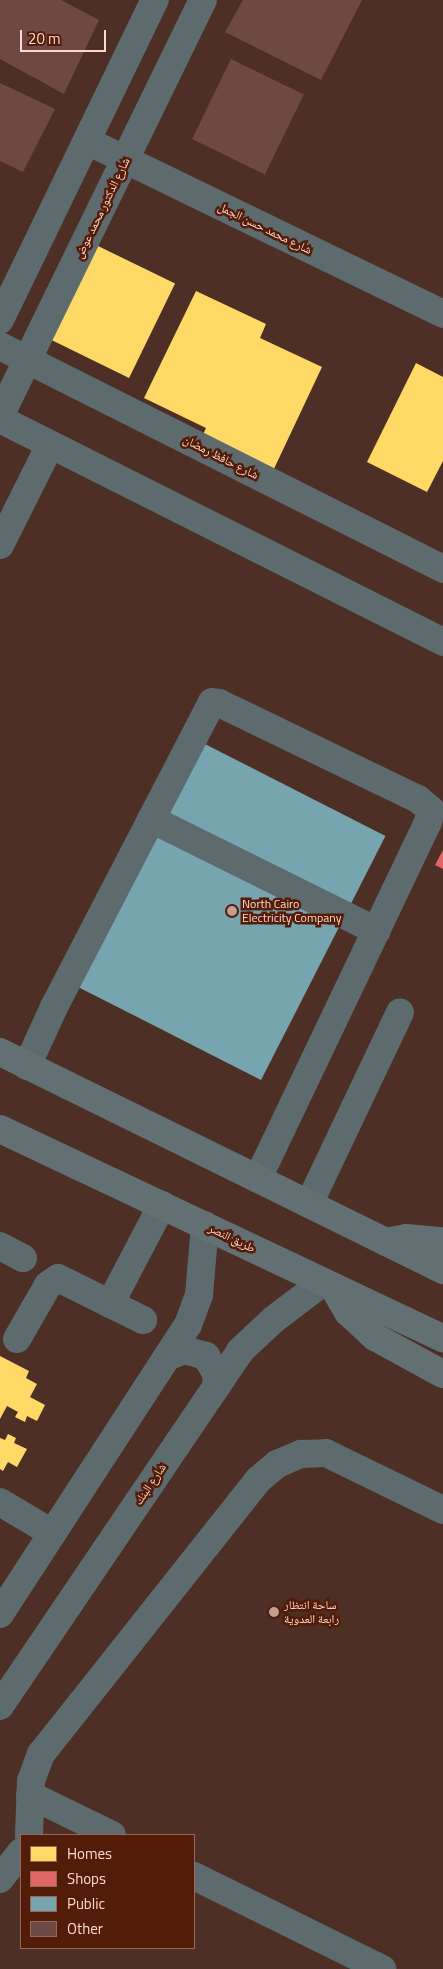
<!DOCTYPE html>
<meta charset="utf-8">
<style>
body{margin:0}
#map{position:relative;width:443px;height:1969px;overflow:hidden;background:#4e2f25;font-family:"Titillium Web","Noto Naskh Arabic",sans-serif}
div>[style]{position:absolute}
[style*='--x']{left:calc(var(--x)*1px);top:calc(var(--y)*1px);width:calc(var(--w)*1px);rotate:calc(var(--a)*1deg)}
.homes>*{inset:0;background:#ffd966;transform-origin:0 0}
.shops>*{inset:0;background:#e06666}
.public>*{inset:0;background:#76a5af;transform-origin:0 0}
.building>*{inset:0;background:#6e4845;transform-origin:0 0}
.minor>*{height:28px;margin:-14px;padding:0 14px;transform-origin:14px;border-radius:14px;background:#5e6b6e}
.highway>*{height:28px;margin:-14px;padding:0 14px;transform-origin:14px;border-radius:14px;background:#627074}
.dots>*{width:14px;height:14px;translate:-50% -50%;box-sizing:border-box;border:2px solid #531c09;border-radius:50%}
span{translate:-50% -50%;white-space:nowrap;text-align:center;line-height:1.15;-webkit-text-stroke:5px #531c09;paint-order:stroke}
.street-label{font-size:12px;color:#fdd9cd}
.poi-label{font-size:12px;color:#fdd9cd}
.left{translate:0 -50%;text-align:left}
.legend{position:absolute;left:20px;top:1834px;width:175px;height:115px;box-sizing:border-box;background:#531c09;border:1px solid #976857;margin:0;padding:6px 9px;list-style:none;font-size:15px;color:#fdd9cd}
.legend li{display:flex;align-items:center;gap:10px;height:25px}
.legend b{width:25px;border:1px solid #976857}
.scale{position:absolute;left:20px;top:30px;width:86px;height:22px;box-sizing:border-box;border:2px solid #fdd9cd;border-top:0;padding-left:6px;font-size:15px;line-height:18px;white-space:nowrap;color:#fdd9cd;-webkit-text-stroke:4px #531c09;paint-order:stroke}
</style>
<div id="map">
<div class="homes">
<i style="left:96px;top:245px;width:88px;height:105px;rotate:26deg"></i>
<i style="clip-path:polygon(196px 291px,266px 324px,260px 338px,322px 367px,272px 473px,201px 439px,206px 428px,144px 398px)"></i>
<i style="clip-path:polygon(416px 363px,443px 377px,443px 461px,427px 492px,367px 462px)"></i>
<i style="clip-path:polygon(0 1356px,29px 1371px,26px 1378px,37px 1384px,30px 1397px,45px 1405px,37px 1421px,27px 1416px,25px 1422px,15px 1417px,18px 1412px,7px 1406px,0 1419px)"></i>
<i style="clip-path:polygon(8px 1434px,16px 1438px,14px 1443px,27px 1449px,17px 1467px,8px 1462px,3px 1471px,0 1469px,0 1438px,5px 1440px)"></i>
</div>
<div class="shops">
<i style="clip-path:polygon(443px 850px,443px 869px,435px 865px)"></i>
</div>
<div class="public">
<i style="left:201px;top:742px;width:207px;height:274px;rotate:27deg"></i>
</div>
<div class="building">
<i style="clip-path:polygon(0 0,61px 0,99px 20px,64px 94px,0 59px)"></i>
<i style="clip-path:polygon(243px 0,362px 0,321px 80px,225px 32px)"></i>
<i style="left:231px;top:59px;width:81px;height:89px;rotate:26deg"></i>
<i style="clip-path:polygon(0 83px,55px 109px,23px 172px,0 161px)"></i>
</div>
<div class="minor">
<i style="--x:87;--y:141;--w:396;--a:25.9"></i>
<i style="--x:0;--y:320;--w:356;--a:-64.2"></i>
<i style="--x:0;--y:346;--w:496;--a:26.7"></i>
<i style="--x:0;--y:416;--w:463;--a:-64"></i>
<i style="--x:0;--y:419;--w:496;--a:26.7"></i>
<i style="--x:0;--y:545;--w:112;--a:-63.4"></i>
<i style="--x:151;--y:819;--w:252;--a:26.4"></i>
<i style="--x:27;--y:1066;--w:65;--a:-65.4"></i>
<i style="--x:54;--y:1007;--w:343;--a:-62.6"></i>
<i style="--x:212;--y:702;--w:7;--a:8"></i>
<i style="--x:219;--y:703;--w:221;--a:25.8"></i>
<i style="--x:418;--y:799;--w:17;--a:40"></i>
<i style="--x:431;--y:810;--w:12;--a:104"></i>
<i style="--x:428;--y:822;--w:395;--a:115.5"></i>
<i style="--x:309;--y:1204;--w:212;--a:-64.6"></i>
<i style="--x:0;--y:1246;--w:26;--a:28"></i>
<i style="--x:110;--y:1304;--w:112;--a:-62.3"></i>
<i style="--x:17;--y:1339;--w:62;--a:-60.1"></i>
<i style="--x:48;--y:1285;--w:12;--a:-35"></i>
<i style="--x:58;--y:1278;--w:95;--a:26.3"></i>
<i style="--x:167;--y:1357;--w:18;--a:-22"></i>
<i style="--x:184;--y:1350;--w:23;--a:15"></i>
<i style="--x:206;--y:1356;--w:22;--a:60"></i>
<i style="--x:217;--y:1375;--w:12;--a:95"></i>
<i style="--x:0;--y:1502;--w:61;--a:30.8"></i>
<i style="--x:0;--y:1614;--w:345;--a:-57"></i>
<i style="--x:188;--y:1325;--w:32;--a:-70"></i>
<i style="--x:199;--y:1295;--w:70;--a:-85.1"></i>
<i style="--x:0;--y:1706;--w:429;--a:-55.9"></i>
<i style="--x:240;--y:1351;--w:45;--a:-43.2"></i>
<i style="--x:273;--y:1320;--w:63;--a:-37.2"></i>
<i style="--x:30;--y:1795;--w:91;--a:26"></i>
<i style="--x:29;--y:1835;--w:54;--a:-87.9"></i>
<i style="--x:31;--y:1781;--w:29;--a:-70"></i>
<i style="--x:41;--y:1754;--w:350;--a:-51.6"></i>
<i style="--x:258;--y:1480;--w:25;--a:-40"></i>
<i style="--x:277;--y:1464;--w:26;--a:-23"></i>
<i style="--x:301;--y:1454;--w:25;--a:-2"></i>
<i style="--x:326;--y:1453;--w:130;--a:26"></i>
<i style="--x:194;--y:1876;--w:210;--a:26.3"></i>
<i style="--x:0;--y:1879;--w:34;--a:-52"></i>
</div>
<div class="highway">
<i style="--x:0;--y:1052;--w:494;--a:26.2"></i>
<i style="--x:0;--y:1129;--w:490;--a:25.3"></i>
<i style="--x:386;--y:1242;--w:20;--a:-11"></i>
<i style="--x:406;--y:1238;--w:37;--a:5"></i>
<i style="--x:334;--y:1288;--w:28;--a:60"></i>
<i style="--x:348;--y:1312;--w:37;--a:43"></i>
<i style="--x:375;--y:1337;--w:77;--a:28.6"></i>
</div>
<div class="dots">
<i style="left:232px;top:911px;background:#c09e92"></i>
<i style="left:274px;top:1612px;background:#c09e92"></i>
</div>
<div class="street-label">
<span style="left:102px;top:208px;rotate:-64deg">شارع الدكتور محمد عوض</span>
<span style="left:265px;top:228px;rotate:26deg">شارع محمد حسن الجمل</span>
<span style="left:221px;top:457px;rotate:27deg">شارع حافظ رمضان</span>
<span style="left:232px;top:1238px;rotate:26deg">طريق النصر</span>
<span style="left:150px;top:1484px;rotate:-56deg">شارع البنك</span>
</div>
<div class="poi-label">
<span class="left" style="left:242px;top:911px">North Cairo<br>Electricity Company</span>
<span class="left" style="left:284px;top:1612px">ساحة انتظار<br>رابعة العدوية</span>
</div>
<ul class="legend">
<li><b style="height:14px;background:#ffd966"></b>Homes</li>
<li><b style="height:14px;background:#e06666"></b>Shops</li>
<li><b style="height:14px;background:#76a5af"></b>Public</li>
<li><b style="height:14px;background:#6e4845"></b>Other</li>
</ul>
<div class="scale">20 m</div>
</div>
